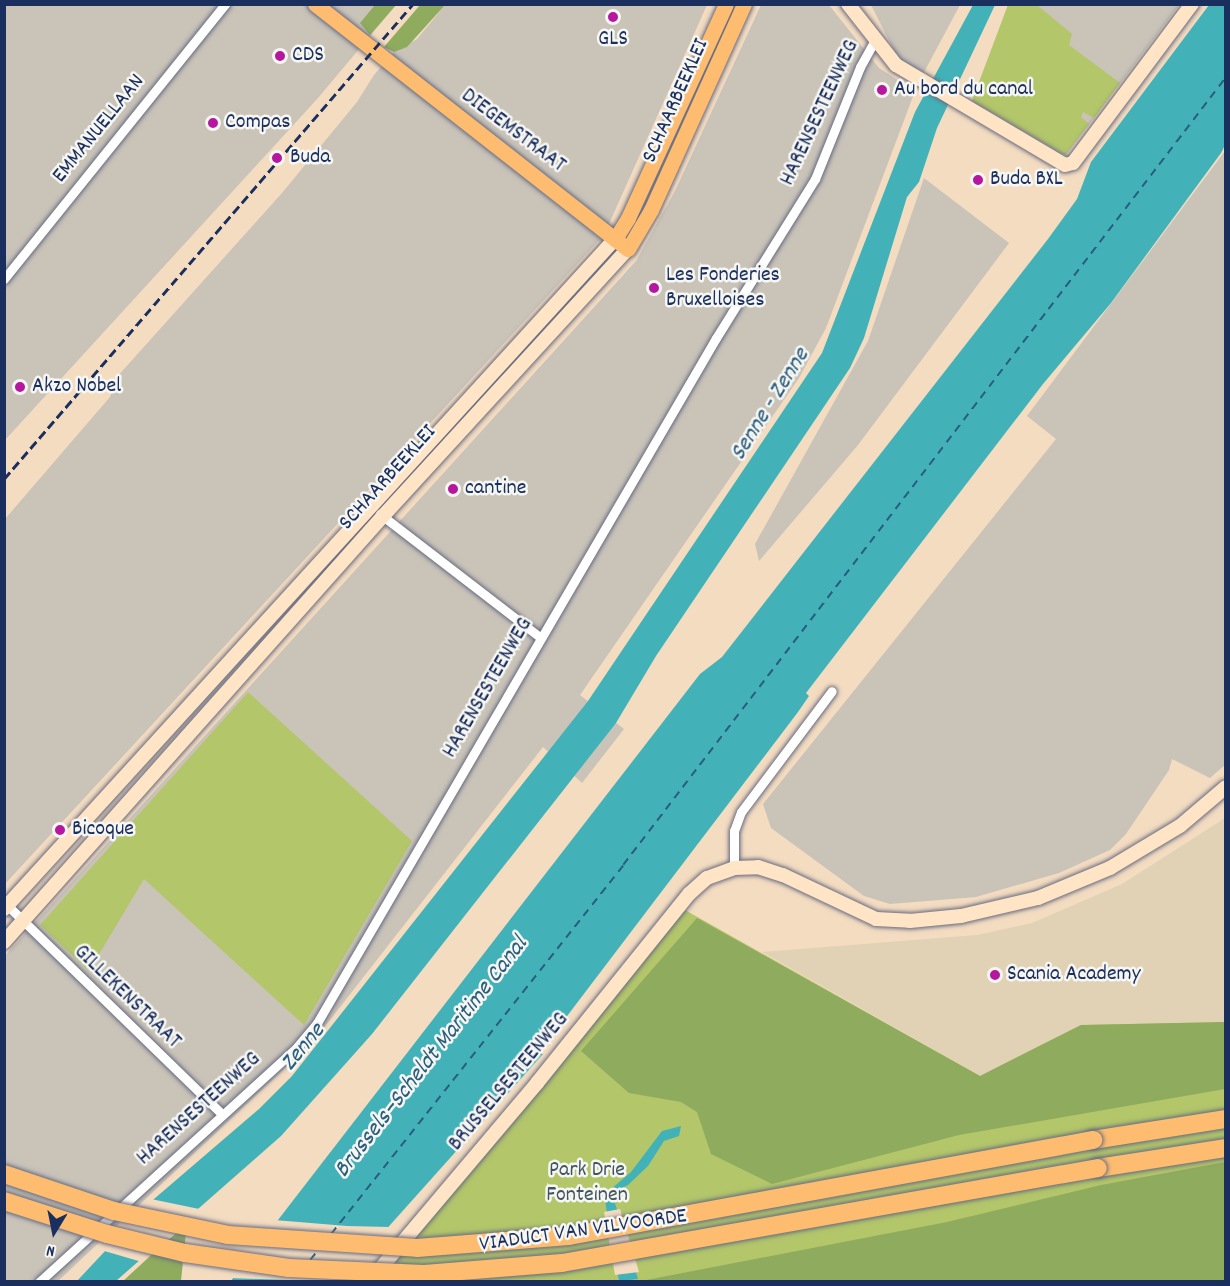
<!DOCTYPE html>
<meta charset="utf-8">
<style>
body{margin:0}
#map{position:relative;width:1230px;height:1286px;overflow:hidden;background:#f4dcc1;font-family:Dekko,sans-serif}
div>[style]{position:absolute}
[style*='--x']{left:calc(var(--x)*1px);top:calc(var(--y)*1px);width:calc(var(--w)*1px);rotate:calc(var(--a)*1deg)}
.built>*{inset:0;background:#e1d2b6}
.industrial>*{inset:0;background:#c9c3b8}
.green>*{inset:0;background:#b3c66a}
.forest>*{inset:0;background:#8eab5e}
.water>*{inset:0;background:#42b2b8}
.pier>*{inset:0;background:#f4dcc1}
.ferry>*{height:1.5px;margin-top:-0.75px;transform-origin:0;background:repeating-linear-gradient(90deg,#295d7e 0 8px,transparent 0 14px)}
.roads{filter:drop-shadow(0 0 2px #676c81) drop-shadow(0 0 2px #676c81)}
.minor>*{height:9px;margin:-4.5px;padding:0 4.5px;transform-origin:4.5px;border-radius:4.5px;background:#fff}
.secondary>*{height:14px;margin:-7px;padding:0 7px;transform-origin:7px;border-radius:7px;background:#ffe4c6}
.primary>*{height:15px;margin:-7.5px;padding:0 7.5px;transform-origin:7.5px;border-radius:7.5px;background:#febc70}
.motorway>*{height:18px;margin:-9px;padding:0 9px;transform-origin:9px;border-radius:9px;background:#febc70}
.rail>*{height:3px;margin-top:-1.5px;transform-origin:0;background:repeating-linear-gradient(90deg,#1b2f5e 0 9px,transparent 0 13.5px)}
.bridges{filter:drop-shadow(0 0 2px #676c81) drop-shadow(0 0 2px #676c81)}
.motorway-bridge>*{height:18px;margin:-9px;padding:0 9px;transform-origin:9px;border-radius:9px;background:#febc70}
.dots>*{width:16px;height:16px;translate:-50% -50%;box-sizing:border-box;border:3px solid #f6f6f2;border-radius:50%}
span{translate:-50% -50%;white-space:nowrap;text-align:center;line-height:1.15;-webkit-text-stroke:5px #f6f6f2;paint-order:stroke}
.poi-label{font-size:22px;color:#1b2f5e}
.left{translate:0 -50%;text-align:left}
.street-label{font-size:22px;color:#1b2f5e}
.park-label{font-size:22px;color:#415561}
.water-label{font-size:24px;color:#295d7e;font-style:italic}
.frame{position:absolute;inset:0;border:6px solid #1b2f5e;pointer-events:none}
.north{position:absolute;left:24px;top:1202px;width:60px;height:60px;-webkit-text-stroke:4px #f6f6f2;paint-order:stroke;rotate:190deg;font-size:16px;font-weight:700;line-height:24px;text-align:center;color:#1b2f5e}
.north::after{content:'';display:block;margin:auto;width:21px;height:27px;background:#1b2f5e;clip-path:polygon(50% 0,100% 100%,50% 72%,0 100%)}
</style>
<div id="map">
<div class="built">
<i style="clip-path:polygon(1225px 818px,1225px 1022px,1081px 1025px,980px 1076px,762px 952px,977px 935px,1032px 923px,1122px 884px)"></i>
</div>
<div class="industrial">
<i style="clip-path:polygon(5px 5px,396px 5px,318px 98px,5px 440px)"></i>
<i style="clip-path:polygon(445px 5px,707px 5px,604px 235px,5px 884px,5px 519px,110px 397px,116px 378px,282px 193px,357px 102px,374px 75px,394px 52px,417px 39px)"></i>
<i style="clip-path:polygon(761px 5px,829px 5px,879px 68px,915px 91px,826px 328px,799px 378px,580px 695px,624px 729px,582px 783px,543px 747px,312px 1043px,58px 1281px,5px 1281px,4px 957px,636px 261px,675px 191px)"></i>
<i style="clip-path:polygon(871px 5px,960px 5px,922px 76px,899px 60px)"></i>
<i style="clip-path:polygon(1008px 5px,1179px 5px,1067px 154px,1062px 155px,972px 101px)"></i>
<i style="clip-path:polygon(1225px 151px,1225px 765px,1210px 778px,1172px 759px,1169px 770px,1126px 834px,1110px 850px,1059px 873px,976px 897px,890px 904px,864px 896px,771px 828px,763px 804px,1056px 439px,1027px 416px)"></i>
<i style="clip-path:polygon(924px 178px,1009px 243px,858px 445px,759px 561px,755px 544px,868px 341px)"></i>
</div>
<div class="green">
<i style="clip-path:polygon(1008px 5px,1037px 5px,1072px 34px,1069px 45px,1120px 83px,1094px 118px,1083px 112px,1081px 117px,1089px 124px,1065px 155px,972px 101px)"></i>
<i style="clip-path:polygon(248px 692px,412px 841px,304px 1025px,144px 879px,89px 971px,40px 925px)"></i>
<i style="clip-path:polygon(685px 910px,980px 1076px,1081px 1025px,1225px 1022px,1225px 1281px,378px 1282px)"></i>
</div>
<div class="forest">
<i style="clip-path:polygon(375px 5px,396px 5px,370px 35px,360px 23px)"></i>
<i style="clip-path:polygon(420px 5px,445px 5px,407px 47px,394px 52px,384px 47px)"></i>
<i style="clip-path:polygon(697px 918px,980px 1076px,1081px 1025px,1225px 1022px,1225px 1089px,959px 1135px,772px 1184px,711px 1154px,697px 1112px,681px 1102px,629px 1093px,581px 1051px)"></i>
<i style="clip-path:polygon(1225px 1162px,1225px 1281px,636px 1282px,947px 1222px,1101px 1185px)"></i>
<i style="clip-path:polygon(187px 1222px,181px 1281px,122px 1282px)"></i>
</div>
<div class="water">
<i style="clip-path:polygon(973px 5px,995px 5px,937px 128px,919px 182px,907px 197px,864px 338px,850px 368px,656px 656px,616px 723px,372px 1034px,281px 1136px,116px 1281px,76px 1282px,154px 1199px,259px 1109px,292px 1076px,588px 701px,822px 353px,915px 112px)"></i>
<i style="clip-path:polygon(1209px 5px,1225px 5px,1226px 143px,1221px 153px,1111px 303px,1043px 384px,806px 693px,809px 696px,798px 712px,539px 1053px,543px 1054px,340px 1281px,230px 1282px,700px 674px,722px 657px,1048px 239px,1077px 199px,1091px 162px)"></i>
<i style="clip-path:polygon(681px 1126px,679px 1136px,664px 1141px,648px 1166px,628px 1185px,612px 1193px,638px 1279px,619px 1281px,604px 1195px,631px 1172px,662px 1131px)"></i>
</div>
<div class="pier">
<i style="clip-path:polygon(151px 1199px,204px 1210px,142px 1262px,101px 1250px)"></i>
<i style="clip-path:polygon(620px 1209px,639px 1272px,615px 1275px,604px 1212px)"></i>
<i style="clip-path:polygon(274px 1220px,347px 1226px,389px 1227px,344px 1282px,229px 1278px)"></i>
</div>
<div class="ferry">
<i style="--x:331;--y:1234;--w:471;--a:-51.6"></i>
<i style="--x:623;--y:865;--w:992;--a:-52.58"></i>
<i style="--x:310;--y:1260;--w:13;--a:-51"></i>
</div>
<div class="roads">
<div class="minor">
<i style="--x:4;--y:279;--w:353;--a:-51.2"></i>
<i style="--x:380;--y:514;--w:202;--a:37.6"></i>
<i style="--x:734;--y:868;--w:37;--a:-90"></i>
<i style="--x:734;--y:831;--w:20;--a:-70"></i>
<i style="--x:741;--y:812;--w:151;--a:-53.1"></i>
<i style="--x:7;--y:905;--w:300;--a:44.2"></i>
<i style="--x:39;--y:1282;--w:349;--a:-42.3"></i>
<i style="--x:297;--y:1047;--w:31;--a:-50"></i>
<i style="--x:317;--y:1023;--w:793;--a:-59.78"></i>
<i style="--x:716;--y:338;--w:187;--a:-58.1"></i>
<i style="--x:815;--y:179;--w:121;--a:-68.1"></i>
<i style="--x:860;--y:67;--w:31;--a:-61"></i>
</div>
<div class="secondary">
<i style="--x:848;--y:4;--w:78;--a:51.8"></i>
<i style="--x:896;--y:65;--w:196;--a:30.6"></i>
<i style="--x:1065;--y:165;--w:8;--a:-14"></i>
<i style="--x:1073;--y:163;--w:199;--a:-53.2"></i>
<i style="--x:4;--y:909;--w:907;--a:-47.64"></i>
<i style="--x:4;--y:942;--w:570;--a:-48.34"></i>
<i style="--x:383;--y:516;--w:362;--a:-47.5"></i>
<i style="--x:369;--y:1282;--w:260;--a:-49.8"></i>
<i style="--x:537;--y:1083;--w:243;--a:-51.2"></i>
<i style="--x:689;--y:894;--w:24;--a:-42"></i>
<i style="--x:707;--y:878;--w:29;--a:-20"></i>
<i style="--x:734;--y:868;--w:24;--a:-2"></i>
<i style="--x:758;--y:867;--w:26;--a:18"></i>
<i style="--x:783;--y:875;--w:103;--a:25.3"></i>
<i style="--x:876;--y:919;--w:34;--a:3"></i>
<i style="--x:910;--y:921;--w:51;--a:-5.6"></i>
<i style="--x:961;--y:916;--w:79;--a:-13.2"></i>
<i style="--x:1038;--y:898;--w:78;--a:-22.6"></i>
<i style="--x:1110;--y:868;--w:82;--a:-31"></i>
<i style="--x:1180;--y:826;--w:60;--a:-40.3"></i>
</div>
<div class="primary">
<i style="--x:315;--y:4;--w:397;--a:38.1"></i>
<i style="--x:628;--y:249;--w:45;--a:-59.5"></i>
<i style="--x:651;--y:210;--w:226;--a:-65.7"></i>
<i style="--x:615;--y:239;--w:25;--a:-58"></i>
<i style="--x:628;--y:218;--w:235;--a:-65.4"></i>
</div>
<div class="motorway">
<i style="--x:1093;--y:1140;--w:135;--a:-9"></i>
<i style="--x:1098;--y:1168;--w:130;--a:-8.9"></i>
</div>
</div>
<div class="rail">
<i style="--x:4;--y:479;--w:627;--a:-49.27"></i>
</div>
<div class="bridges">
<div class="motorway-bridge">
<i style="--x:4;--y:1174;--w:116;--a:18.6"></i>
<i style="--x:114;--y:1211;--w:116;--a:11.9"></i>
<i style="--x:228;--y:1235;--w:189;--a:3.9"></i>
<i style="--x:417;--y:1248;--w:152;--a:-4.5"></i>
<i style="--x:569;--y:1236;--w:533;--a:-10.38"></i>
<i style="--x:4;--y:1201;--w:108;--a:17.8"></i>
<i style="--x:107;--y:1234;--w:80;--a:13.7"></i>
<i style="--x:185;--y:1253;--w:105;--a:8.2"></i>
<i style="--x:289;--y:1268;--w:135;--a:2.5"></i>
<i style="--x:424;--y:1274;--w:138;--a:-4.6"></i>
<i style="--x:562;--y:1263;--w:544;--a:-10.05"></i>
</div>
</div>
<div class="dots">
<i style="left:613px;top:17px;background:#b5179e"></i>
<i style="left:280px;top:56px;background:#b5179e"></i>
<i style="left:882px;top:90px;background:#b5179e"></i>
<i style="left:213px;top:123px;background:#b5179e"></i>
<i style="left:277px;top:158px;background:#b5179e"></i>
<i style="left:978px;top:180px;background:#b5179e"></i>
<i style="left:654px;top:288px;background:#b5179e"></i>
<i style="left:20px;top:387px;background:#b5179e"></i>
<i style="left:453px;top:489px;background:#b5179e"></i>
<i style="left:60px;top:830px;background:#b5179e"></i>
<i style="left:995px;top:975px;background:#b5179e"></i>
</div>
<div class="poi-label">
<span style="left:613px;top:40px">GLS</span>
<span class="left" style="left:292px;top:56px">CDS</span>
<span class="left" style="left:894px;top:90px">Au bord du canal</span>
<span class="left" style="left:225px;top:123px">Compas</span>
<span class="left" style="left:290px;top:158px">Buda</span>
<span class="left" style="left:990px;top:180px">Buda BXL</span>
<span class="left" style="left:666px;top:288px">Les Fonderies<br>Bruxelloises</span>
<span class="left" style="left:32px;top:387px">Akzo Nobel</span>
<span class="left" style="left:465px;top:489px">cantine</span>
<span class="left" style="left:72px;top:830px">Bicoque</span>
<span class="left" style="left:1007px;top:975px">Scania Academy</span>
</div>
<div class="street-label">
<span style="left:676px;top:101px;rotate:-66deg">SCHAARBEEKLEI</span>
<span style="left:820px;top:113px;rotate:-65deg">HARENSESTEENWEG</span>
<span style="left:99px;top:129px;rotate:-51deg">EMMANUELLAAN</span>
<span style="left:513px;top:131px;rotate:37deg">DIEGEMSTRAAT</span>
<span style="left:388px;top:478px;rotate:-48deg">SCHAARBEEKLEI</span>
<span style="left:488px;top:688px;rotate:-60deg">HARENSESTEENWEG</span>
<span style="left:127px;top:997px;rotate:44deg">GILLEKENSTRAAT</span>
<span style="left:509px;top:1082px;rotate:-50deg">BRUSSELSESTEENWEG</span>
<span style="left:199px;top:1109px;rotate:-42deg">HARENSESTEENWEG</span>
<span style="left:583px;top:1231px;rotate:-8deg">VIADUCT VAN VILVOORDE</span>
</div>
<div class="park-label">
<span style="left:587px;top:1183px">Park Drie<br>Fonteinen</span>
</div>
<div class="water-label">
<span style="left:771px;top:405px;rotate:-58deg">Senne - Zenne</span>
<span style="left:304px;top:1048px;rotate:-50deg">Zenne</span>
<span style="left:432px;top:1058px;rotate:-52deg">Brussels–Scheldt Maritime Canal</span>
</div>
<div class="frame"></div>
<div class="north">N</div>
</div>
